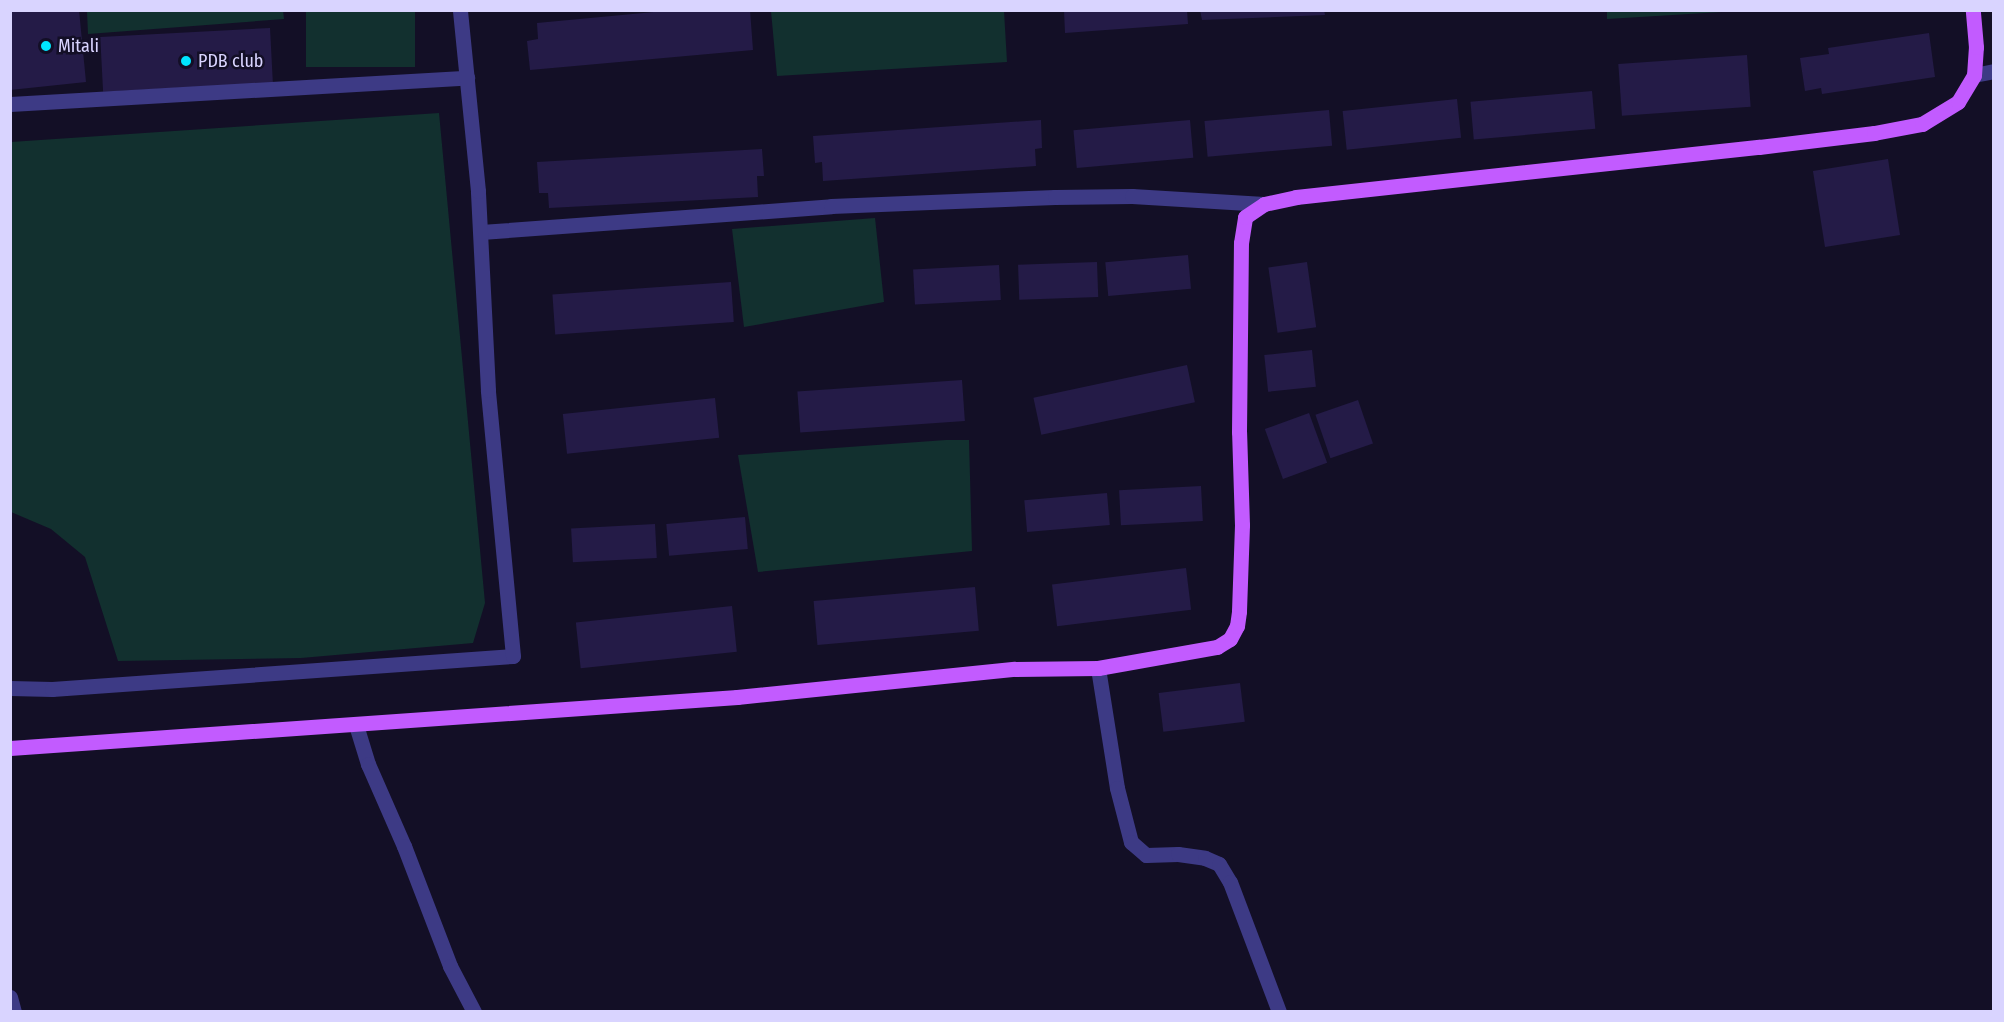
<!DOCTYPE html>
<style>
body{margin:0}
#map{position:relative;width:2004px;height:1022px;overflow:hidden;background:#130f26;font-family:"Fira Sans Condensed",sans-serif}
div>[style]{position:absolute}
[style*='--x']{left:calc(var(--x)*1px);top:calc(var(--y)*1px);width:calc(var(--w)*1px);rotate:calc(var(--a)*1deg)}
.green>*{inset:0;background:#12302f;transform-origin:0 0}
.building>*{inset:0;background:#241b47;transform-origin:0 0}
.street>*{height:15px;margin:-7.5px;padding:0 7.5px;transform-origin:7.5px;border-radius:7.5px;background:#3d3a85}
.primary>*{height:15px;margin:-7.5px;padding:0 7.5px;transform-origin:7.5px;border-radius:7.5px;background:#c25bff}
.dots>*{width:16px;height:16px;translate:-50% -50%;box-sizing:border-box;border:3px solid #130f26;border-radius:50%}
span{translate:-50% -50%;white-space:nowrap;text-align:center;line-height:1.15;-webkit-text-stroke:5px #130f26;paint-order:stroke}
.poi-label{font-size:18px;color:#d9d4ff}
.left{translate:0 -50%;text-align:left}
.frame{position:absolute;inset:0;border:12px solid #d9d4ff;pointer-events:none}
</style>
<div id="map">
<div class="green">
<i style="clip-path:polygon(283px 10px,284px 19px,88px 34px,87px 11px)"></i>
<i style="clip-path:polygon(1607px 10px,1738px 10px,1738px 11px,1607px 19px)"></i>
<i style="left:306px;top:11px;width:109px;height:56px"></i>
<i style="clip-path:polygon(771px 11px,1004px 11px,1007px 62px,777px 76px)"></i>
<i style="clip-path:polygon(439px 113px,485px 603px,473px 643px,301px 658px,118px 661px,85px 557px,51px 529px,11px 512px,11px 142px)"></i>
<i style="clip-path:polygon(875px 218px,884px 302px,744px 327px,732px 229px)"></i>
<i style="clip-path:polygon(946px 440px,969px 440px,972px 551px,758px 572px,738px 455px)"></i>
</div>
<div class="building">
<i style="clip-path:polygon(10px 10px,79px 10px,86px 82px,10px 90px)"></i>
<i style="clip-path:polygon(675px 10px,750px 10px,753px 50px,530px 70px,527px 41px,538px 39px,537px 23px)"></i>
<i style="clip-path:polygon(1064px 10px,1187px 10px,1188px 24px,1065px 33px)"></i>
<i style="clip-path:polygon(1200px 10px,1324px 10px,1325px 15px,1202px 20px)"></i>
<i style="left:270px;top:28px;width:55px;height:170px;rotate:87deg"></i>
<i style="clip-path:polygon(1929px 33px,1935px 77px,1822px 94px,1821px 88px,1805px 91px,1800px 58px,1829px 54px,1828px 48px)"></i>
<i style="left:1747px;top:55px;width:52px;height:129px;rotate:86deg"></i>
<i style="left:1592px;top:91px;width:38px;height:122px;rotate:85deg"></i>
<i style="left:1457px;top:99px;width:39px;height:115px;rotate:84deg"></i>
<i style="left:1329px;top:110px;width:36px;height:125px;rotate:85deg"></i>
<i style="clip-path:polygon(1041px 120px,1042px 148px,1035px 149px,1036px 166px,823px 181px,822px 162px,815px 163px,813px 136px)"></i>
<i style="left:1190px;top:120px;width:38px;height:117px;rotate:85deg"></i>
<i style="clip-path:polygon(762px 149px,764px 176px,757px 176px,758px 197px,549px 208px,548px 193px,539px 193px,537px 162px)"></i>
<i style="left:1888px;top:159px;width:77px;height:76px;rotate:81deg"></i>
<i style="left:1188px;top:255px;width:34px;height:83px;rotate:85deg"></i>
<i style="left:1097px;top:262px;width:35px;height:79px;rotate:88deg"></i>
<i style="left:1307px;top:262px;width:66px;height:39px;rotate:82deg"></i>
<i style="left:999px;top:265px;width:35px;height:86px;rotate:87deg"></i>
<i style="left:731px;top:282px;width:40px;height:179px;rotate:86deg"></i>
<i style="left:1312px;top:350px;width:37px;height:48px;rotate:84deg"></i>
<i style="left:1187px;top:365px;width:38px;height:157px;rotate:78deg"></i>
<i style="left:962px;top:380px;width:41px;height:165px;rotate:86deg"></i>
<i style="left:715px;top:398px;width:40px;height:153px;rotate:84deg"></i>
<i style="left:1358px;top:400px;width:46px;height:45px;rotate:71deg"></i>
<i style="left:1309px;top:413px;width:53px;height:47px;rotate:70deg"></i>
<i style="left:1201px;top:486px;width:35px;height:82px;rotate:87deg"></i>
<i style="left:1107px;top:493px;width:32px;height:83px;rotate:85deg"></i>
<i style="left:745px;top:517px;width:32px;height:79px;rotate:85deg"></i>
<i style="left:655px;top:524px;width:34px;height:84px;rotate:87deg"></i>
<i style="left:1186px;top:568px;width:42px;height:135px;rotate:83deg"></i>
<i style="left:975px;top:587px;width:44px;height:162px;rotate:85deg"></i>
<i style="left:732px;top:606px;width:46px;height:157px;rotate:84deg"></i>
<i style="left:1240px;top:683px;width:39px;height:82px;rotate:83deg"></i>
</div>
<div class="street">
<i style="--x:1974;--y:75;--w:20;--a:-11"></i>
<i style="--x:10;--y:104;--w:458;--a:-3.3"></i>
<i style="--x:481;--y:232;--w:351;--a:-4.2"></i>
<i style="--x:831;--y:206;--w:224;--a:-2.3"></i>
<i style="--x:1055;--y:197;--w:77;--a:-0.7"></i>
<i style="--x:1132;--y:196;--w:132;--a:3.5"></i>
<i style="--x:1098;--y:668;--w:121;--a:81"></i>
<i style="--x:1117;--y:788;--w:56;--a:75.5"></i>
<i style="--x:1131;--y:842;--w:20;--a:41"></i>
<i style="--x:1146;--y:855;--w:32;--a:-2"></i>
<i style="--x:1178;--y:854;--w:27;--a:8"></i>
<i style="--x:1205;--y:858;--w:15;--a:23"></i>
<i style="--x:1219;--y:864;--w:21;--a:59"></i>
<i style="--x:1230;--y:882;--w:139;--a:69.3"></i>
<i style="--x:10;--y:688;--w:42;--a:1.4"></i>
<i style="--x:52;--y:689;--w:462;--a:-4.1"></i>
<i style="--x:513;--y:656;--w:267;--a:-95.4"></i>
<i style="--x:488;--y:390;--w:199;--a:-92.9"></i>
<i style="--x:478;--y:191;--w:182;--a:-95.7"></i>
<i style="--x:356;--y:725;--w:41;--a:72.9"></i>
<i style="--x:368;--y:764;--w:90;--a:66.3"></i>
<i style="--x:404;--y:846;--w:129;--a:69"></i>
<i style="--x:450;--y:966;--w:52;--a:62.4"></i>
<i style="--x:10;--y:997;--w:16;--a:75"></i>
</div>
<div class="primary">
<i style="--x:10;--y:748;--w:729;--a:-4.01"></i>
<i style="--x:737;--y:697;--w:279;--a:-5.8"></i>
<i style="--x:1015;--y:669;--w:83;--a:-0.7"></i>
<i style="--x:1098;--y:668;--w:121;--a:-10"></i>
<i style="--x:1217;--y:647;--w:15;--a:-32"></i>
<i style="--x:1230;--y:639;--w:15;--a:-62"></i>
<i style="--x:1237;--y:626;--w:15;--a:-82"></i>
<i style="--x:1239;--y:611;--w:86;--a:-88"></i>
<i style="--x:1242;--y:525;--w:93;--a:-91.8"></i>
<i style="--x:1239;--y:432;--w:189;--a:-89.4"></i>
<i style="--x:1241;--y:243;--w:26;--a:-81"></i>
<i style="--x:1245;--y:217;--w:23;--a:-34"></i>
<i style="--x:1264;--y:204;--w:33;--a:-12"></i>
<i style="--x:1296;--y:197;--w:466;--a:-6.2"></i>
<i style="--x:1759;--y:147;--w:116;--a:-6.9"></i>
<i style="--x:1874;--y:133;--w:49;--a:-10.6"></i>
<i style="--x:1922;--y:124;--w:42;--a:-31.4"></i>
<i style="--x:1958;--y:102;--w:31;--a:-59"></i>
<i style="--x:1974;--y:75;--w:28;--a:-86"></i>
<i style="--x:1976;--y:47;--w:37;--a:-95"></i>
</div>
<div class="dots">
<i style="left:46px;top:46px;background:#00e5ff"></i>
<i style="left:186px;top:61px;background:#00e5ff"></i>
</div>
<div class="poi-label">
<span class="left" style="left:58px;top:46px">Mitali</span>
<span class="left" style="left:198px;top:61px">PDB club</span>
</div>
<div class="frame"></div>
</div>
